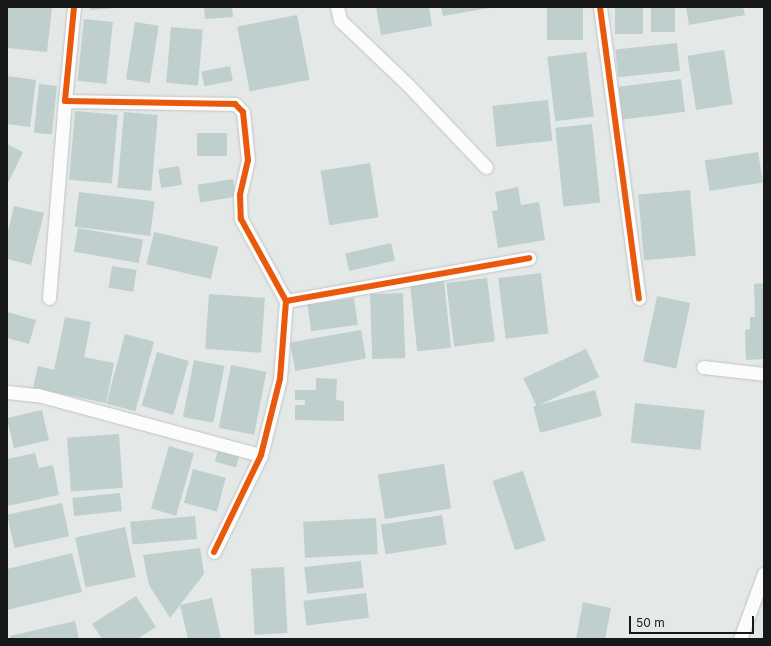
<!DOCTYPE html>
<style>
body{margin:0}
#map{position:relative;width:771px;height:646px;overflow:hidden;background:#e4e8e7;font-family:Inter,sans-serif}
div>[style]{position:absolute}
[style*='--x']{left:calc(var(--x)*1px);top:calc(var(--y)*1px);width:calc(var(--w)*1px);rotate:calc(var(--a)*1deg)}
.building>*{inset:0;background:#becfce;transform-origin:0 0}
.roads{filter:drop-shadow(0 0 1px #c1c4c3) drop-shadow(0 0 1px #c1c4c3)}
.minor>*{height:13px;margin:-6.5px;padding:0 6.5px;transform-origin:6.5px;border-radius:6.5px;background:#fbfcfb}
.cycleway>*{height:6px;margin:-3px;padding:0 3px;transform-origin:3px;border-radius:3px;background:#e8590c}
span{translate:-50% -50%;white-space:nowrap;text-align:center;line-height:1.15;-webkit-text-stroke:4px #e3e9e8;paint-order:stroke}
.frame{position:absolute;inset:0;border:8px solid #171919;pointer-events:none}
.scale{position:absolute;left:629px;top:616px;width:125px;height:18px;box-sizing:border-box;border:2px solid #171919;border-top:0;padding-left:5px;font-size:12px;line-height:14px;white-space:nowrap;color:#171919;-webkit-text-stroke:3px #e3e9e8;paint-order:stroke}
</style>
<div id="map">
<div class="building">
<i style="clip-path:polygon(7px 7px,52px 7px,47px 52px,7px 48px)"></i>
<i style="clip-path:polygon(90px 7px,115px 7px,115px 8px,90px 10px)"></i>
<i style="clip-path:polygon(204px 7px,232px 7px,233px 17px,205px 19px)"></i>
<i style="clip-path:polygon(376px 7px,429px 7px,432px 26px,381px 35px)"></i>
<i style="clip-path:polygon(441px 7px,489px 7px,489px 8px,443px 16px)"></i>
<i style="left:547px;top:7px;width:36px;height:33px"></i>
<i style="left:615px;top:7px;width:28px;height:27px"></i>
<i style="left:651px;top:7px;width:24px;height:25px"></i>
<i style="clip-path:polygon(686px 7px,743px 7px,745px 15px,689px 25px)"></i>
<i style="left:297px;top:15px;width:66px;height:61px;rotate:79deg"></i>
<i style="left:84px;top:19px;width:29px;height:62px;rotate:6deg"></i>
<i style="left:135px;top:22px;width:24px;height:58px;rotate:9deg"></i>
<i style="left:171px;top:27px;width:32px;height:56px;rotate:5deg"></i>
<i style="left:677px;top:43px;width:28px;height:62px;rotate:84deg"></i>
<i style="left:724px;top:50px;width:55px;height:37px;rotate:81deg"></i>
<i style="left:586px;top:52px;width:65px;height:39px;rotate:83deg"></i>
<i style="left:230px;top:66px;width:15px;height:29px;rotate:79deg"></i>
<i style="clip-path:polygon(7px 76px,36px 80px,30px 127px,7px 124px)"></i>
<i style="left:681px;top:79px;width:33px;height:63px;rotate:83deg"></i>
<i style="left:39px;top:84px;width:18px;height:49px;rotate:6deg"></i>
<i style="left:548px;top:100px;width:41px;height:56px;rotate:84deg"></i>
<i style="left:75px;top:111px;width:43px;height:69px;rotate:5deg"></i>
<i style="left:124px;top:112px;width:34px;height:76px;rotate:5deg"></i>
<i style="left:592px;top:124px;width:79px;height:37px;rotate:84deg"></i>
<i style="left:227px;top:133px;width:23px;height:30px;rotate:90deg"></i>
<i style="clip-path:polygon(7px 144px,23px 152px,7px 185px)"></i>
<i style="left:758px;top:152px;width:31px;height:54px;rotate:81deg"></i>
<i style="left:370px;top:163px;width:55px;height:50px;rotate:81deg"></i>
<i style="left:179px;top:166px;width:19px;height:21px;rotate:81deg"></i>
<i style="left:233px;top:179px;width:18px;height:36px;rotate:81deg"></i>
<i style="clip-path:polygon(518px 187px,521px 205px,539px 202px,545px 240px,498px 248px,492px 211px,498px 210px,495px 192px)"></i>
<i style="left:690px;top:190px;width:66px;height:52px;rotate:85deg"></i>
<i style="left:79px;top:192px;width:76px;height:35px;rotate:7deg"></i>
<i style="clip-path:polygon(14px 206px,44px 213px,31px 265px,7px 259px,7px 235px)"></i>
<i style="left:78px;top:228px;width:66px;height:24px;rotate:10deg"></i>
<i style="left:154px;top:232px;width:66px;height:33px;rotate:13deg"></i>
<i style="left:391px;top:243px;width:18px;height:47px;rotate:77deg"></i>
<i style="left:112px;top:266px;width:25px;height:22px;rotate:9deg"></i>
<i style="left:541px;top:273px;width:61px;height:43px;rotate:83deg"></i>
<i style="left:487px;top:278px;width:64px;height:41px;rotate:83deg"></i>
<i style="left:444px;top:281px;width:67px;height:34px;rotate:84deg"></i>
<i style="clip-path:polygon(764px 283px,764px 359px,746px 360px,745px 330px,750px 329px,750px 317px,755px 317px,754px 284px)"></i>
<i style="left:403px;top:293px;width:65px;height:33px;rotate:88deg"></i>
<i style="left:209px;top:294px;width:56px;height:55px;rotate:4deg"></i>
<i style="left:657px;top:296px;width:34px;height:67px;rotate:12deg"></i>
<i style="left:354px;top:298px;width:27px;height:47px;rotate:82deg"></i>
<i style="clip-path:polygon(7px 312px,36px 320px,29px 344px,7px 338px)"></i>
<i style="clip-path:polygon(65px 317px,91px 322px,84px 357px,114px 363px,106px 403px,33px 388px,38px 366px,54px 370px)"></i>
<i style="left:361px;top:330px;width:29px;height:72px;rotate:80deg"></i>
<i style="left:125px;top:334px;width:30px;height:72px;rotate:15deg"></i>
<i style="left:586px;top:349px;width:31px;height:69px;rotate:65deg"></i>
<i style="left:157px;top:352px;width:33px;height:56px;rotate:16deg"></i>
<i style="left:194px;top:360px;width:31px;height:58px;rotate:11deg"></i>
<i style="left:231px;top:365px;width:36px;height:64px;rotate:11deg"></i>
<i style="clip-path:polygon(316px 378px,337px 379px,336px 400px,344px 401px,344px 421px,295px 420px,295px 405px,305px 405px,305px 400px,295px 400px,295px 390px,316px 390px)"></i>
<i style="left:595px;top:390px;width:27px;height:64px;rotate:75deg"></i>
<i style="left:635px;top:403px;width:70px;height:40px;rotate:6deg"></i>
<i style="left:42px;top:410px;width:31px;height:36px;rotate:77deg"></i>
<i style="left:119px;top:434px;width:54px;height:52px;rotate:86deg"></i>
<i style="left:169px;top:446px;width:26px;height:65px;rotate:16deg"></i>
<i style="left:219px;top:447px;width:22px;height:15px;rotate:16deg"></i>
<i style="clip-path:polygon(35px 453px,39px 468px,53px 465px,59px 495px,7px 506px,7px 459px)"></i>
<i style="left:444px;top:464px;width:45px;height:67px;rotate:81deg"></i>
<i style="left:193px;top:469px;width:34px;height:35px;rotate:15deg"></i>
<i style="left:523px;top:471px;width:73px;height:32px;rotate:72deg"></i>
<i style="left:120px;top:493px;width:18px;height:48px;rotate:84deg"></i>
<i style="left:62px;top:503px;width:34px;height:56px;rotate:78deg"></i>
<i style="left:442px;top:515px;width:30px;height:62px;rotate:81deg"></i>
<i style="left:195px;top:516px;width:23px;height:65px;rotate:85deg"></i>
<i style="left:376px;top:518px;width:36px;height:73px;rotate:87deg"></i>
<i style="left:125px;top:527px;width:51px;height:51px;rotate:78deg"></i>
<i style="clip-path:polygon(200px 548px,204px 574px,170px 618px,149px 585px,143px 555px)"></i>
<i style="clip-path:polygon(72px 553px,82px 592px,7px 610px,7px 569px)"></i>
<i style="left:361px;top:561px;width:27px;height:57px;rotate:84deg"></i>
<i style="left:284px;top:567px;width:66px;height:33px;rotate:87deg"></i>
<i style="left:366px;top:593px;width:25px;height:63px;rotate:83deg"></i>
<i style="clip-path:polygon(136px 596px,156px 627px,137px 639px,102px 639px,92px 624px)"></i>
<i style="clip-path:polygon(212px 598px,221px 639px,188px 639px,180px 605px)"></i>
<i style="clip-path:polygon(583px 602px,611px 608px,605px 639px,576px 639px)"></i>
<i style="clip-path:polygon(75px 621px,79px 639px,10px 639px,10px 636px)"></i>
</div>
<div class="roads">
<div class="minor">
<i style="--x:74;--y:7;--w:94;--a:95.5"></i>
<i style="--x:65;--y:101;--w:170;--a:1"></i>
<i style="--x:235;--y:104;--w:11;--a:45"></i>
<i style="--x:243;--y:112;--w:48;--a:84.1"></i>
<i style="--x:248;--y:160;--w:36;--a:103"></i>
<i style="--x:240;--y:195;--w:24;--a:88"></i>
<i style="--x:241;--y:219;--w:94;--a:61.2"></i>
<i style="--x:337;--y:7;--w:13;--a:77"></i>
<i style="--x:340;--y:20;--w:95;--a:43.7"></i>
<i style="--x:409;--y:86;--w:112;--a:46.5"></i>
<i style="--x:600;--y:7;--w:294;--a:82.4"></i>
<i style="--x:49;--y:298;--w:198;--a:-85.4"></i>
<i style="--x:703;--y:367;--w:61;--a:6.5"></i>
<i style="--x:7;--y:392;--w:31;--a:6"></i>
<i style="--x:38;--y:395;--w:231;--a:15.1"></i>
<i style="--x:214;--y:552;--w:108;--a:-64.1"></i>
<i style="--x:261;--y:455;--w:78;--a:-76"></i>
<i style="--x:280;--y:379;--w:78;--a:-85.6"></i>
<i style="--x:286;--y:301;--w:247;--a:-10"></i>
<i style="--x:740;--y:639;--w:70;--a:-70"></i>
</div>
</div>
<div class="cycleway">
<i style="--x:74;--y:7;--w:94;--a:95.5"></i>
<i style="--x:65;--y:101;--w:170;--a:1"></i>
<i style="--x:235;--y:104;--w:11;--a:45"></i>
<i style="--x:243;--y:112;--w:48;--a:84.1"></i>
<i style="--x:248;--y:160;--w:36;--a:103"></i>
<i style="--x:240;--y:195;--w:24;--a:88"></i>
<i style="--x:241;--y:219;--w:94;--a:61.2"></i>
<i style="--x:600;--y:7;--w:294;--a:82.4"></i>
<i style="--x:214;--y:552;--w:108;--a:-64.1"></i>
<i style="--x:261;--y:455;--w:78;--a:-76"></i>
<i style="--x:280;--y:379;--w:78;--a:-85.6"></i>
<i style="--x:286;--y:301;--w:247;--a:-10"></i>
</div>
<div class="frame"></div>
<div class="scale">50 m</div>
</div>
